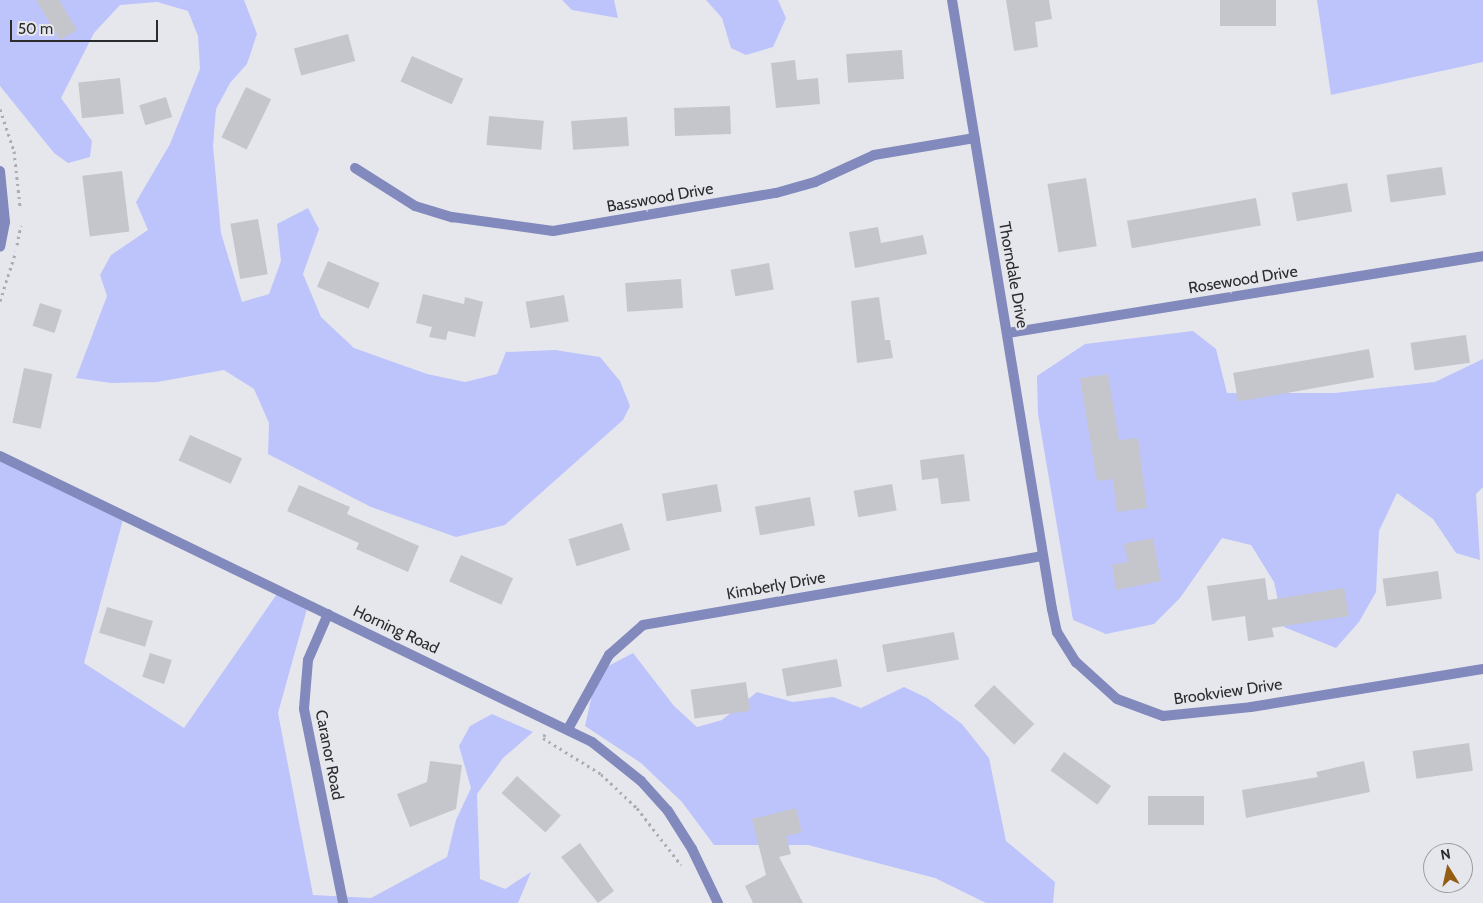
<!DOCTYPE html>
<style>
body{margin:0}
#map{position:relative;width:1483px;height:903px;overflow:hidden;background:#e6e7ec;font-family:Cabin,sans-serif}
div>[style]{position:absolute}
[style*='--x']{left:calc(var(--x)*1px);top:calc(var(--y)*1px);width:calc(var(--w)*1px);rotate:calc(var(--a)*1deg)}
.green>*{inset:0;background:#bdc4fb}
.building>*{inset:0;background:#c5c6cc;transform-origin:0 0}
.path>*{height:3px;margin-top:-1.5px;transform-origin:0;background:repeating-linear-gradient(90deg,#adadb1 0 2.5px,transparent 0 6.5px)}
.minor>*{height:10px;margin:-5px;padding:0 5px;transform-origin:5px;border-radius:5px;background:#8289bc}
.tertiary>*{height:10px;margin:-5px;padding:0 5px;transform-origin:5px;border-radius:5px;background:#8289bc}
span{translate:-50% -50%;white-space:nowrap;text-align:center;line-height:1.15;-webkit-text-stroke:4.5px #e6e7ec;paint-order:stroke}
.street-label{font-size:16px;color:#2c2c2e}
.north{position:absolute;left:1423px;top:843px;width:50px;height:50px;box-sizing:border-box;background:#e6e7ec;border:1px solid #9c9ca0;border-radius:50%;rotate:350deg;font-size:14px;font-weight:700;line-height:20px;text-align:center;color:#2c2c2e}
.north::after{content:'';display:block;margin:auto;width:18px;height:22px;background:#935e14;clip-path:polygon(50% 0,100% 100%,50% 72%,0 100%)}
.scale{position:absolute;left:10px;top:20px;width:148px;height:22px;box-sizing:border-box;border:2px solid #2c2c2e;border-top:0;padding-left:6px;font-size:15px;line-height:18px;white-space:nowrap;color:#2c2c2e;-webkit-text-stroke:4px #e6e7ec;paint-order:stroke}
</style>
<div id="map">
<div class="green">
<i style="clip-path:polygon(0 0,244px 0,257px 34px,247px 64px,230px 83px,216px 109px,213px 146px,221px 233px,242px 302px,269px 294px,281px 261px,277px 224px,308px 208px,319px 229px,303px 274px,321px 317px,354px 348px,427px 374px,465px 382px,497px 374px,506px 352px,555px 350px,600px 357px,620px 381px,630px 406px,623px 420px,505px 525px,456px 537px,371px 507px,268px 454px,269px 423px,254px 389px,224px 370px,157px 382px,111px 383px,76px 378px,107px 296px,100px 275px,111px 255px,148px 230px,136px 202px,170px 144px,200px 69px,198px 36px,188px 11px,157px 2px,120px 5px,94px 33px,61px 98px,92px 141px,90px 157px,68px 163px,54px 153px,0 86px)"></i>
<i style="clip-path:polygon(562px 0,614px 0,618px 18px,572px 10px)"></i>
<i style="clip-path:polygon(706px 0,778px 0,786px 18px,773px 47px,746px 55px,731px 48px,722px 18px)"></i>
<i style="clip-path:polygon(1317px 0,1483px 0,1483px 62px,1331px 95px)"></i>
<i style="clip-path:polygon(1193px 331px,1216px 349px,1227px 393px,1335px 393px,1435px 382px,1483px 359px,1483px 487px,1476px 494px,1480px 560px,1456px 553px,1433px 519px,1397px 493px,1379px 531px,1376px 592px,1359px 622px,1336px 648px,1284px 627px,1274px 582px,1251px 545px,1222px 538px,1180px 598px,1154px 624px,1106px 634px,1073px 620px,1038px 414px,1037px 376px,1085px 344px)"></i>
<i style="clip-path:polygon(0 456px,124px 516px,84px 663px,184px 728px,279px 591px,308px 605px,278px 713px,313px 895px,371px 898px,447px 857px,456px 820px,471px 788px,459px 746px,470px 726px,492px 714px,533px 732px,503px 758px,477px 794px,480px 879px,505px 889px,531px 872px,518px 903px,0 903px)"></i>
<i style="clip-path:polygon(633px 653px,674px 706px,697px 727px,722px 720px,757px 692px,793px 702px,833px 697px,861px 708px,904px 687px,927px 698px,962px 724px,989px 758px,1006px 841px,1055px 882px,1053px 903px,986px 903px,935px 878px,808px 845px,714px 845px,682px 802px,641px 763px,585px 726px,597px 672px)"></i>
</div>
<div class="building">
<i style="clip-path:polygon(36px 0,59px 0,77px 30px,60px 40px)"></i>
<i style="clip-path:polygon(1006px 0,1049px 0,1052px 19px,1035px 22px,1038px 47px,1014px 51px)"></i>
<i style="left:1220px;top:0;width:56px;height:26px"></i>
<i style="left:348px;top:34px;width:28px;height:56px;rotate:75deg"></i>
<i style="left:902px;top:50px;width:29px;height:56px;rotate:86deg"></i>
<i style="left:412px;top:56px;width:56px;height:28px;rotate:24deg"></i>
<i style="clip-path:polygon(795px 60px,797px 80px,818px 78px,820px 104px,776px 108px,771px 63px)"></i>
<i style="left:120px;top:78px;width:36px;height:42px;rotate:84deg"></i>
<i style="left:246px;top:87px;width:28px;height:56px;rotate:26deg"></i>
<i style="left:166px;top:97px;width:21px;height:28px;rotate:73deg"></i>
<i style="left:730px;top:106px;width:28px;height:56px;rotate:88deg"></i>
<i style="left:489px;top:116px;width:55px;height:29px;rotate:5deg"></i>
<i style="left:627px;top:117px;width:29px;height:56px;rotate:86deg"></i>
<i style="left:1442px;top:167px;width:28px;height:56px;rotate:82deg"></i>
<i style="left:122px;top:171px;width:61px;height:40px;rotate:83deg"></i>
<i style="left:1086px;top:178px;width:69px;height:39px;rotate:81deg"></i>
<i style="left:1347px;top:183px;width:29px;height:56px;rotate:80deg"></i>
<i style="left:1256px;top:198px;width:28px;height:131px;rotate:80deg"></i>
<i style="left:258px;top:219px;width:56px;height:28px;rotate:80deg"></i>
<i style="clip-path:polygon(878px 227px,881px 243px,923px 235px,927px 254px,855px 268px,849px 232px)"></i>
<i style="left:328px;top:261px;width:56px;height:28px;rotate:23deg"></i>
<i style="left:769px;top:263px;width:27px;height:39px;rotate:80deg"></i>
<i style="left:681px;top:279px;width:29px;height:56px;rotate:86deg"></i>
<i style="clip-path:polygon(423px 294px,464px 304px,465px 297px,483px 302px,475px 337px,448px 331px,446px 340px,429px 337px,432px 327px,416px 323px)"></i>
<i style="left:564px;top:295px;width:27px;height:39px;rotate:80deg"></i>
<i style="clip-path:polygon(879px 297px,885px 340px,890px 340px,893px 358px,857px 363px,851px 301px)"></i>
<i style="left:40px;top:303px;width:23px;height:24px;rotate:18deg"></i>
<i style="left:1466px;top:335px;width:28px;height:56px;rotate:82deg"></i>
<i style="left:1369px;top:349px;width:29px;height:138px;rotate:80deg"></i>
<i style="left:24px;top:368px;width:29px;height:56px;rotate:12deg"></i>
<i style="clip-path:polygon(1108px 374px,1119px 440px,1138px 438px,1147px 508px,1117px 512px,1113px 479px,1097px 481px,1080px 378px)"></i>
<i style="left:190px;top:435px;width:57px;height:28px;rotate:24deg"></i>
<i style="clip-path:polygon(964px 454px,970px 501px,941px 504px,938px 478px,922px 480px,920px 460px)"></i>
<i style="left:717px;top:484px;width:28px;height:56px;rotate:80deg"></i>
<i style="left:892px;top:484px;width:27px;height:39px;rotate:80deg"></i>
<i style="clip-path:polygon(299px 485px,350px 507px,347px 514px,419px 546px,408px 572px,356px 549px,359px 543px,287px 511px)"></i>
<i style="left:810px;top:497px;width:29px;height:56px;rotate:80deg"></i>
<i style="left:622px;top:523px;width:28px;height:56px;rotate:73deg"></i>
<i style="clip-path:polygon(1153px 538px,1161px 581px,1116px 590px,1112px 565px,1128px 562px,1124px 544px)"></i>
<i style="left:461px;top:555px;width:57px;height:29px;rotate:24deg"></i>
<i style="left:1438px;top:571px;width:28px;height:56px;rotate:82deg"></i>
<i style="clip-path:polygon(1265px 578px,1268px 600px,1344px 588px,1349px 616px,1272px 628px,1274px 637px,1248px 641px,1245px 616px,1212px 621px,1207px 586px)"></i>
<i style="left:107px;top:607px;width:48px;height:27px;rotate:17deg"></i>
<i style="left:954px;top:632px;width:28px;height:73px;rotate:80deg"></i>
<i style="left:150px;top:653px;width:23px;height:25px;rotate:18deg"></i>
<i style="left:837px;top:659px;width:28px;height:56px;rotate:80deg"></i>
<i style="left:746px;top:682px;width:29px;height:56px;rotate:82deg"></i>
<i style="left:994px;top:685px;width:56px;height:29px;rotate:44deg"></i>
<i style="left:1469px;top:743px;width:28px;height:57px;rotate:82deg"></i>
<i style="left:1064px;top:752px;width:58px;height:23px;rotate:36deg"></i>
<i style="clip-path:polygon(430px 761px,462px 765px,456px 809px,410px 827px,397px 794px,427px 782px)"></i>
<i style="clip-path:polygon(1364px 761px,1370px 792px,1246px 818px,1242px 790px,1318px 777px,1316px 772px)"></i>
<i style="left:517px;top:776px;width:59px;height:23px;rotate:42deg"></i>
<i style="left:1148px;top:796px;width:56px;height:29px"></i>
<i style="clip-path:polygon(796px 808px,802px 832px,786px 836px,791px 854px,779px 857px,803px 903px,753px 903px,745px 886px,766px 875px,752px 819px)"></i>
<i style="clip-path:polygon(580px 843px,614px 891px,598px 903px,561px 857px)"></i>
</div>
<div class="path">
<i style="--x:0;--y:109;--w:44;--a:71.6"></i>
<i style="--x:14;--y:151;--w:55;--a:83.8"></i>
<i style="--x:17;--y:245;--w:20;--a:-79"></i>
<i style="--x:0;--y:301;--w:52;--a:-72.3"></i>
<i style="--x:545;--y:734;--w:4;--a:117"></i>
<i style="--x:543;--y:738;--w:68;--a:31.8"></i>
<i style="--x:601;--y:774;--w:50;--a:43.4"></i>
<i style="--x:637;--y:808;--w:72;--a:52.3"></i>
</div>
<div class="minor">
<i style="--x:952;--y:0;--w:617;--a:80.68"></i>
<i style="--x:1052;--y:609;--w:24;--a:78"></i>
<i style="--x:1057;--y:632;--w:36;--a:58"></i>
<i style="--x:1076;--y:662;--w:55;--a:42.1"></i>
<i style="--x:1117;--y:699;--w:49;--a:20.3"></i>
<i style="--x:1163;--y:716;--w:88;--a:-5.8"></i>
<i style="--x:1251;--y:707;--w:235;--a:-9.3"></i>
<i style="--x:355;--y:168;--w:71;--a:32.3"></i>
<i style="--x:415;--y:206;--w:39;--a:17"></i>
<i style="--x:452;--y:217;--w:102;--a:7.9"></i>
<i style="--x:553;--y:231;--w:226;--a:-9.7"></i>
<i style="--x:776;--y:193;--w:41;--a:-15.8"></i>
<i style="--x:815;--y:182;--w:65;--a:-24.6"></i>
<i style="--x:874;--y:155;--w:102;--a:-9.6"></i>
<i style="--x:1008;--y:333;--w:481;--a:-9.2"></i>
<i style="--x:328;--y:614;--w:50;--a:113.5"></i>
<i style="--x:308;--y:660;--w:49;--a:94.7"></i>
<i style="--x:304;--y:709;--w:198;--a:78.6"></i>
<i style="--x:568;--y:729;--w:85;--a:-61"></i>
<i style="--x:609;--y:655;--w:45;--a:-41.4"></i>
<i style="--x:643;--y:625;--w:406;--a:-9.8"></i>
</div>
<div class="tertiary">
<i style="--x:0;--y:171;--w:51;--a:84.4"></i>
<i style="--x:5;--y:222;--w:25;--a:101"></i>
<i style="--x:0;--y:456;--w:657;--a:25.79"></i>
<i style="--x:592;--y:742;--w:63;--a:38.5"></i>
<i style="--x:641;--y:781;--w:40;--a:48"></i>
<i style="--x:668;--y:811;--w:45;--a:57.7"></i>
<i style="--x:692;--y:849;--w:60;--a:64.3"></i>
</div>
<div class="street-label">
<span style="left:660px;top:198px;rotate:-10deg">Basswood Drive</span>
<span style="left:1013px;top:275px;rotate:80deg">Thorndale Drive</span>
<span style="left:1243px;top:280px;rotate:-9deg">Rosewood Drive</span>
<span style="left:776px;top:586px;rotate:-10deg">Kimberly Drive</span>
<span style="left:396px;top:630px;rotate:25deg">Horning Road</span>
<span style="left:1228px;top:692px;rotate:-8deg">Brookview Drive</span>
<span style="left:329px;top:755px;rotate:79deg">Caranor Road</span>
</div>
<div class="north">N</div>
<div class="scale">50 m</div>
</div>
